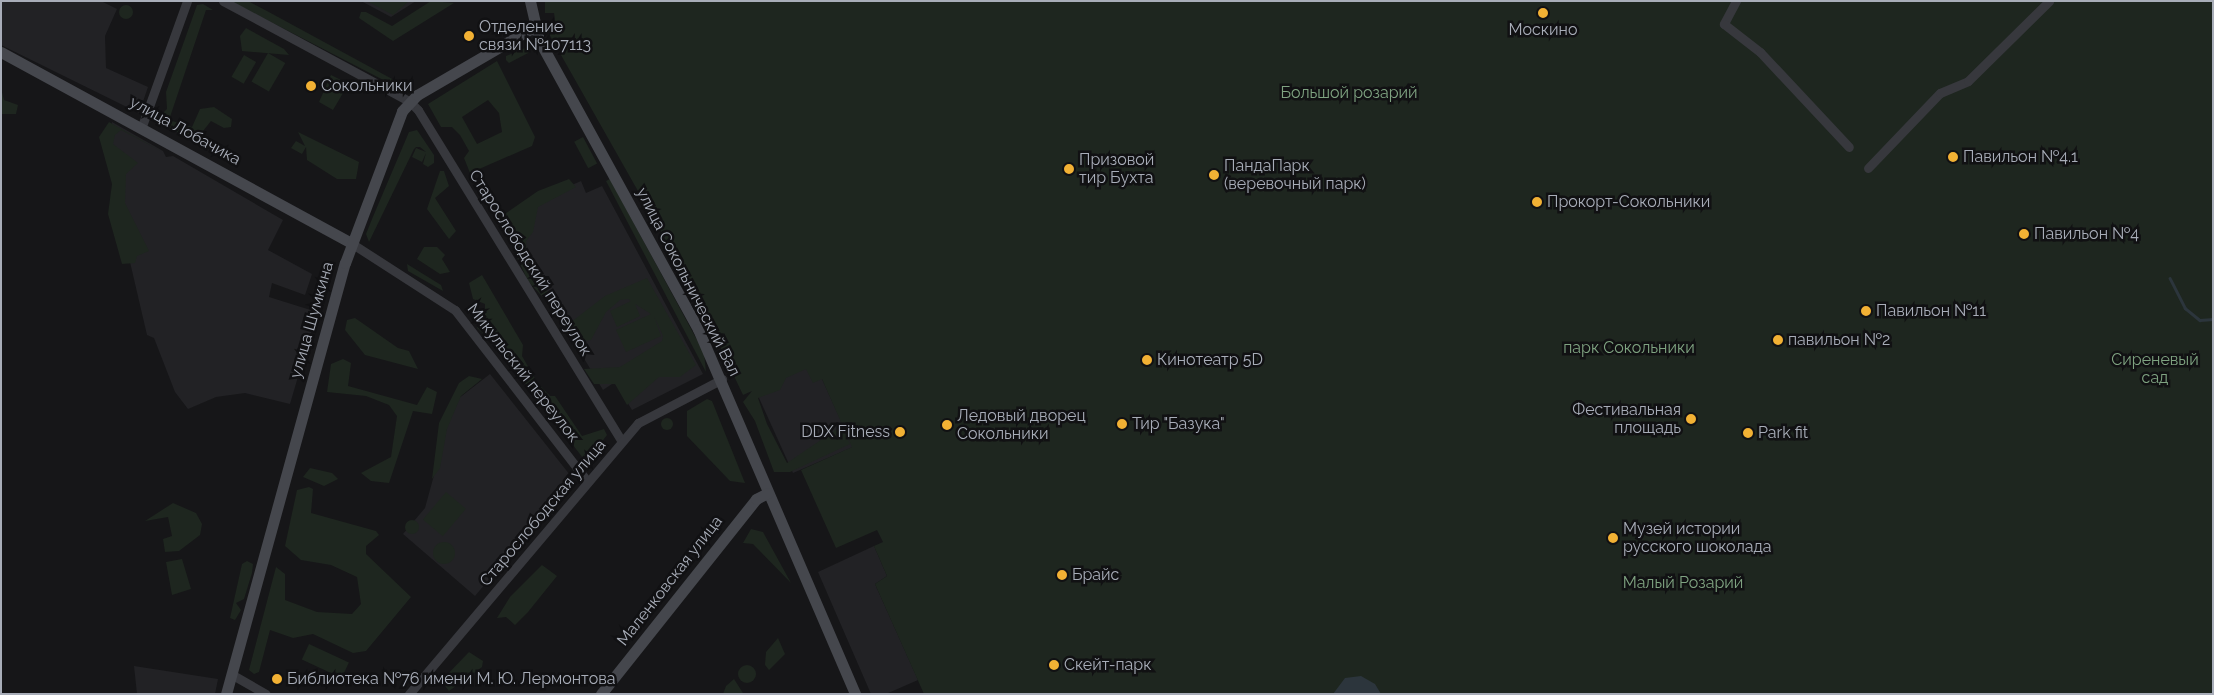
<!DOCTYPE html>
<meta charset="utf-8">
<style>
body{margin:0}
#map{position:relative;width:2214px;height:695px;overflow:hidden;background:#161618;font-family:Raleway,sans-serif}
div>[style]{position:absolute}
[style*='--x']{left:calc(var(--x)*1px);top:calc(var(--y)*1px);width:calc(var(--w)*1px);rotate:calc(var(--a)*1deg)}
.built>*{inset:0;background:#222225}
.green>*{inset:0;background:#1e261f;transform-origin:0 0}
.round{border-radius:50%}
.water>*{inset:0;background:#2c353c}
.stream>*{height:2.5px;margin:-1.25px;padding:0 1.25px;transform-origin:1.25px;border-radius:1.25px;background:#2c353c}
.street>*{height:9px;margin:-4.5px;padding:0 4.5px;transform-origin:4.5px;border-radius:4.5px;background:#37383d}
.secondary>*{height:11px;margin:-5.5px;padding:0 5.5px;transform-origin:5.5px;border-radius:5.5px;background:#45474d}
.dots>*{width:14px;height:14px;translate:-50% -50%;box-sizing:border-box;border:2px solid #111113;border-radius:50%}
span{translate:-50% -50%;white-space:nowrap;text-align:center;line-height:1.15;-webkit-text-stroke:5px #111113;paint-order:stroke}
.poi-label{font-size:16px;color:#a8adb8}
.left{translate:0 -50%;text-align:left}
.right{translate:-100% -50%;text-align:right}
.park-label{font-size:16px;color:#7fa381}
.street-label{font-size:16px;color:#a8adb8}
.frame{position:absolute;inset:0;border:2px solid #a8adb8;pointer-events:none}
</style>
<div id="map">
<div class="built">
<i style="clip-path:polygon(1px 1px,101px 1px,117px 9px,105px 36px,106px 68px,148px 87px,139px 113px,1px 45px)"></i>
<i style="clip-path:polygon(361px 1px,416px 1px,391px 17px)"></i>
<i style="clip-path:polygon(112px 122px,163px 151px,166px 157px,173px 156px,283px 220px,268px 250px,312px 274px,305px 295px,272px 283px,269px 297px,317px 312px,290px 404px,245px 393px,216px 397px,188px 409px,175px 392px,154px 338px,147px 335px,130px 262px,113px 157px)"></i>
<i style="clip-path:polygon(581px 181px,586px 193px,602px 186px,703px 374px,632px 410px,615px 382px,603px 390px,499px 217px)"></i>
<i style="clip-path:polygon(806px 367px,822px 379px,853px 447px,793px 473px,755px 389px)"></i>
<i style="clip-path:polygon(490px 374px,570px 475px,570px 483px,475px 596px,403px 534px,425px 508px,454px 402px)"></i>
<i style="clip-path:polygon(874px 546px,887px 576px,875px 584px,918px 680px,886px 694px,871px 694px,818px 572px)"></i>
<i style="clip-path:polygon(134px 666px,218px 679px,215px 694px,137px 694px)"></i>
</div>
<div class="green">
<i style="clip-path:polygon(230px 1px,248px 1px,267px 11px,394px 80px,395px 86px)"></i>
<i style="clip-path:polygon(367px 1px,409px 1px,393px 15px)"></i>
<i style="clip-path:polygon(431px 1px,454px 3px,393px 41px,359px 18px,361px 12px,366px 12px,392px 26px)"></i>
<i style="clip-path:polygon(545px 1px,2213px 1px,2213px 694px,924px 694px,875px 584px,887px 576px,874px 546px,883px 542px,877px 530px,836px 548px,801px 470px,852px 447px,822px 379px,813px 383px,806px 369px,786px 378px,780px 390px,758px 398px,767px 424px,787px 463px,837px 429px,843px 429px,850px 444px,790px 472px,774px 472px,755px 421px,743px 402px,752px 391px,743px 395px,690px 283px,548px 32px,556px 26px,554px 13px,545px 13px)"></i>
<i style="clip-path:polygon(203px 4px,213px 10px,206px 10px,169px 120px,192px 127px,200px 109px,214px 107px,232px 119px,231px 127px,224px 128px,211px 121px,195px 141px,167px 127px,159px 117px,167px 109px,166px 92px,197px 5px)"></i>
<i class="round" style="left:119px;top:5px;width:14px;height:14px"></i>
<i style="clip-path:polygon(246px 28px,284px 49px,289px 55px,242px 51px,240px 36px)"></i>
<i style="clip-path:polygon(530px 46px,530px 52px,509px 63px,506px 60px,506px 56px)"></i>
<i style="left:268px;top:53px;width:20px;height:33px;rotate:30deg"></i>
<i style="left:244px;top:55px;width:14px;height:25px;rotate:30deg"></i>
<i style="clip-path:polygon(evenodd,497px 61px,535px 137px,532px 146px,470px 173px,464px 158px,469px 151px,460px 135px,452px 127px,441px 127px,428px 104px,497px 61px,488px 100px,499px 113px,502px 132px,477px 144px,462px 117px,488px 100px)"></i>
<i style="clip-path:polygon(331px 75px,343px 81px,346px 88px,333px 110px,319px 102px)"></i>
<i style="clip-path:polygon(1px 88px,4px 100px,18px 105px,16px 114px,1px 114px)"></i>
<i style="clip-path:polygon(109px 122px,161px 151px,121px 130px,115px 135px,113px 144px,138px 163px,126px 174px,125px 203px,149px 251px,137px 256px,135px 263px,122px 264px,108px 214px,112px 184px,99px 137px)"></i>
<i style="clip-path:polygon(417px 130px,434px 155px,434px 163px,428px 167px,423px 164px,426px 153px,422px 162px,412px 157px,416px 148px,426px 152px,420px 147px,416px 147px,414px 149px,369px 242px,366px 234px,372px 219px,409px 132px)"></i>
<i style="clip-path:polygon(298px 132px,359px 162px,356px 179px,337px 179px,307px 160px,306px 147px,302px 154px,291px 148px,296px 141px,305px 146px)"></i>
<i style="left:583px;top:137px;width:30px;height:10px;rotate:62deg"></i>
<i style="clip-path:polygon(440px 171px,444px 171px,449px 186px,435px 198px,456px 231px,449px 239px,427px 209px)"></i>
<i style="clip-path:polygon(569px 179px,576px 187px,538px 207px,533px 232px,526px 241px,527px 257px,554px 303px,550px 305px,528px 281px,499px 218px,538px 191px)"></i>
<i style="clip-path:polygon(610px 179px,704px 353px,706px 372px,606px 181px)"></i>
<i style="clip-path:polygon(424px 247px,437px 247px,445px 255px,442px 259px,450px 272px,440px 274px,417px 259px)"></i>
<i style="clip-path:polygon(407px 264px,441px 285px,443px 291px,408px 271px)"></i>
<i style="clip-path:polygon(482px 275px,523px 345px,522px 356px,537px 382px,550px 396px,555px 396px,582px 436px,604px 429px,607px 435px,586px 462px,498px 348px,477px 328px,485px 316px,485px 304px,473px 299px,469px 283px)"></i>
<i style="clip-path:polygon(647px 278px,696px 365px,680px 377px,659px 377px,627px 405px,615px 384px,594px 384px,584px 369px,620px 367px,662px 341px,663px 336px,654px 316px,661px 336px,626px 352px,616px 330px,651px 314px,635px 304px,640px 316px,617px 327px,610px 311px,631px 301px,628px 299px,620px 300px,606px 312px,591px 340px,574px 342px,566px 326px,605px 296px)"></i>
<i style="clip-path:polygon(355px 318px,398px 348px,409px 351px,418px 369px,365px 355px,345px 330px,347px 320px)"></i>
<i style="clip-path:polygon(343px 359px,351px 363px,348px 386px,417px 405px,427px 387px,437px 392px,432px 414px,413px 411px,389px 483px,371px 481px,361px 473px,391px 457px,397px 416px,389px 405px,366px 396px,327px 392px,331px 364px)"></i>
<i style="clip-path:polygon(469px 376px,482px 379px,461px 396px,447px 429px,440px 468px,432px 479px,439px 423px,459px 383px)"></i>
<i style="clip-path:polygon(707px 399px,712px 401px,745px 483px,730px 481px,687px 436px,687px 411px)"></i>
<i class="round" style="left:661px;top:418px;width:12px;height:12px"></i>
<i style="clip-path:polygon(310px 468px,332px 473px,338px 479px,324px 486px,303px 477px)"></i>
<i style="clip-path:polygon(309px 487px,313px 489px,311px 513px,376px 531px,379px 535px,366px 546px,366px 554px,411px 597px,366px 651px,353px 653px,313px 634px,293px 638px,270px 630px,259px 672px,254px 674px,249px 670px,276px 567px,285px 574px,285px 600px,317px 612px,352px 614px,361px 604px,357px 577px,331px 565px,301px 560px,285px 546px,297px 490px)"></i>
<i style="left:446px;top:492px;width:26px;height:36px;rotate:40deg"></i>
<i style="clip-path:polygon(173px 503px,196px 513px,202px 524px,200px 535px,179px 551px,165px 552px,163px 539px,172px 536px,168px 517px,145px 521px)"></i>
<i class="round" style="left:405px;top:520px;width:14px;height:14px"></i>
<i style="clip-path:polygon(751px 529px,763px 532px,791px 583px,753px 544px,743px 543px)"></i>
<i class="round" style="left:433px;top:542px;width:22px;height:22px"></i>
<i style="clip-path:polygon(182px 559px,191px 589px,172px 595px,166px 562px)"></i>
<i style="clip-path:polygon(247px 561px,253px 564px,252px 573px,244px 599px,236px 603px,241px 610px,235px 620px,230px 618px,242px 564px)"></i>
<i style="clip-path:polygon(542px 565px,557px 576px,528px 612px,515px 625px,506px 617px,497px 618px,510px 597px)"></i>
<i style="clip-path:polygon(778px 638px,785px 654px,769px 670px,765px 665px,766px 652px)"></i>
<i style="left:309px;top:644px;width:44px;height:17px;rotate:25deg"></i>
<i style="clip-path:polygon(469px 652px,483px 661px,482px 667px,449px 691px,441px 681px)"></i>
<i class="round" style="left:738px;top:665px;width:18px;height:18px"></i>
<i style="clip-path:polygon(734px 679px,743px 693px,723px 694px,726px 686px)"></i>
</div>
<div class="water">
<i style="clip-path:polygon(1361px 676px,1375px 684px,1381px 694px,1333px 694px,1345px 678px)"></i>
</div>
<div class="stream">
<i style="--x:2170;--y:278;--w:34;--a:63"></i>
<i style="--x:2185;--y:308;--w:19;--a:39"></i>
<i style="--x:2200;--y:320;--w:13;--a:-4"></i>
</div>
<div class="street">
<i style="--x:223;--y:1;--w:211;--a:28.3"></i>
<i style="--x:409;--y:101;--w:13;--a:45"></i>
<i style="--x:418;--y:110;--w:389;--a:58.4"></i>
<i style="--x:1736;--y:1;--w:26;--a:118"></i>
<i style="--x:1724;--y:24;--w:46;--a:37.9"></i>
<i style="--x:1760;--y:52;--w:130;--a:46.9"></i>
<i style="--x:142;--y:126;--w:133;--a:-70.2"></i>
<i style="--x:1868;--y:168;--w:104;--a:-46.2"></i>
<i style="--x:1940;--y:93;--w:30;--a:-23"></i>
<i style="--x:1968;--y:81;--w:114;--a:-44.6"></i>
<i style="--x:351;--y:243;--w:124;--a:32.8"></i>
<i style="--x:455;--y:310;--w:217;--a:52.3"></i>
<i style="--x:231;--y:674;--w:40;--a:29.7"></i>
<i style="--x:409;--y:694;--w:355;--a:-49.8"></i>
<i style="--x:638;--y:423;--w:95;--a:-27.6"></i>
</div>
<div class="secondary">
<i style="--x:530;--y:1;--w:40;--a:77"></i>
<i style="--x:539;--y:40;--w:330;--a:61.2"></i>
<i style="--x:698;--y:329;--w:397;--a:66.7"></i>
<i style="--x:1;--y:52;--w:399;--a:28.6"></i>
<i style="--x:226;--y:694;--w:447;--a:-74.6"></i>
<i style="--x:345;--y:263;--w:162;--a:-69.4"></i>
<i style="--x:402;--y:111;--w:22;--a:-47"></i>
<i style="--x:417;--y:95;--w:135;--a:-30.2"></i>
<i style="--x:601;--y:694;--w:249;--a:-51.5"></i>
<i style="--x:756;--y:499;--w:13;--a:-27"></i>
</div>
<div class="dots">
<i style="left:1543px;top:13px;background:#f2b134"></i>
<i style="left:469px;top:36px;background:#f2b134"></i>
<i style="left:311px;top:86px;background:#f2b134"></i>
<i style="left:1953px;top:157px;background:#f2b134"></i>
<i style="left:1069px;top:169px;background:#f2b134"></i>
<i style="left:1214px;top:175px;background:#f2b134"></i>
<i style="left:1537px;top:202px;background:#f2b134"></i>
<i style="left:2024px;top:234px;background:#f2b134"></i>
<i style="left:1866px;top:311px;background:#f2b134"></i>
<i style="left:1778px;top:340px;background:#f2b134"></i>
<i style="left:1147px;top:360px;background:#f2b134"></i>
<i style="left:1691px;top:419px;background:#f2b134"></i>
<i style="left:1122px;top:424px;background:#f2b134"></i>
<i style="left:947px;top:425px;background:#f2b134"></i>
<i style="left:900px;top:432px;background:#f2b134"></i>
<i style="left:1748px;top:433px;background:#f2b134"></i>
<i style="left:1613px;top:538px;background:#f2b134"></i>
<i style="left:1062px;top:575px;background:#f2b134"></i>
<i style="left:1054px;top:665px;background:#f2b134"></i>
<i style="left:277px;top:679px;background:#f2b134"></i>
</div>
<div class="poi-label">
<span class="left" style="left:479px;top:36px">Отделение<br>связи №107113</span>
<span style="left:1543px;top:30px">Москино</span>
<span class="left" style="left:321px;top:86px">Сокольники</span>
<span class="left" style="left:1963px;top:157px">Павильон №4.1</span>
<span class="left" style="left:1079px;top:169px">Призовой<br>тир Бухта</span>
<span class="left" style="left:1224px;top:175px">ПандаПарк<br>(веревочный парк)</span>
<span class="left" style="left:1547px;top:202px">Прокорт-Сокольники</span>
<span class="left" style="left:2034px;top:234px">Павильон №4</span>
<span class="left" style="left:1876px;top:311px">Павильон №11</span>
<span class="left" style="left:1788px;top:340px">павильон №2</span>
<span class="left" style="left:1157px;top:360px">Кинотеатр 5D</span>
<span class="right" style="left:1681px;top:419px">Фестивальная<br>площадь</span>
<span class="left" style="left:957px;top:425px">Ледовый дворец<br>Сокольники</span>
<span class="left" style="left:1132px;top:424px">Тир "Базука"</span>
<span class="right" style="left:890px;top:432px">DDX Fitness</span>
<span class="left" style="left:1758px;top:433px">Park fit</span>
<span class="left" style="left:1623px;top:538px">Музей истории<br>русского шоколада</span>
<span class="left" style="left:1072px;top:575px">Брайс</span>
<span class="left" style="left:1064px;top:665px">Скейт-парк</span>
<span class="left" style="left:287px;top:679px">Библиотека №76 имени М. Ю. Лермонтова</span>
</div>
<div class="park-label">
<span style="left:1349px;top:93px">Большой розарий</span>
<span style="left:1629px;top:348px">парк Сокольники</span>
<span style="left:2155px;top:369px">Сиреневый<br>сад</span>
<span style="left:1683px;top:583px">Малый Розарий</span>
</div>
<div class="street-label">
<span style="left:185px;top:131px;rotate:29deg">улица Лобачика</span>
<span style="left:530px;top:263px;rotate:58deg">Старослободский переулок</span>
<span style="left:688px;top:282px;rotate:63deg">улица Сокольнический Вал</span>
<span style="left:312px;top:320px;rotate:-74deg">улица Шумкина</span>
<span style="left:523px;top:373px;rotate:52deg">Микульский переулок</span>
<span style="left:543px;top:513px;rotate:-50deg">Старослободская улица</span>
<span style="left:670px;top:581px;rotate:-52deg">Маленковская улица</span>
</div>
<div class="frame"></div>
</div>
